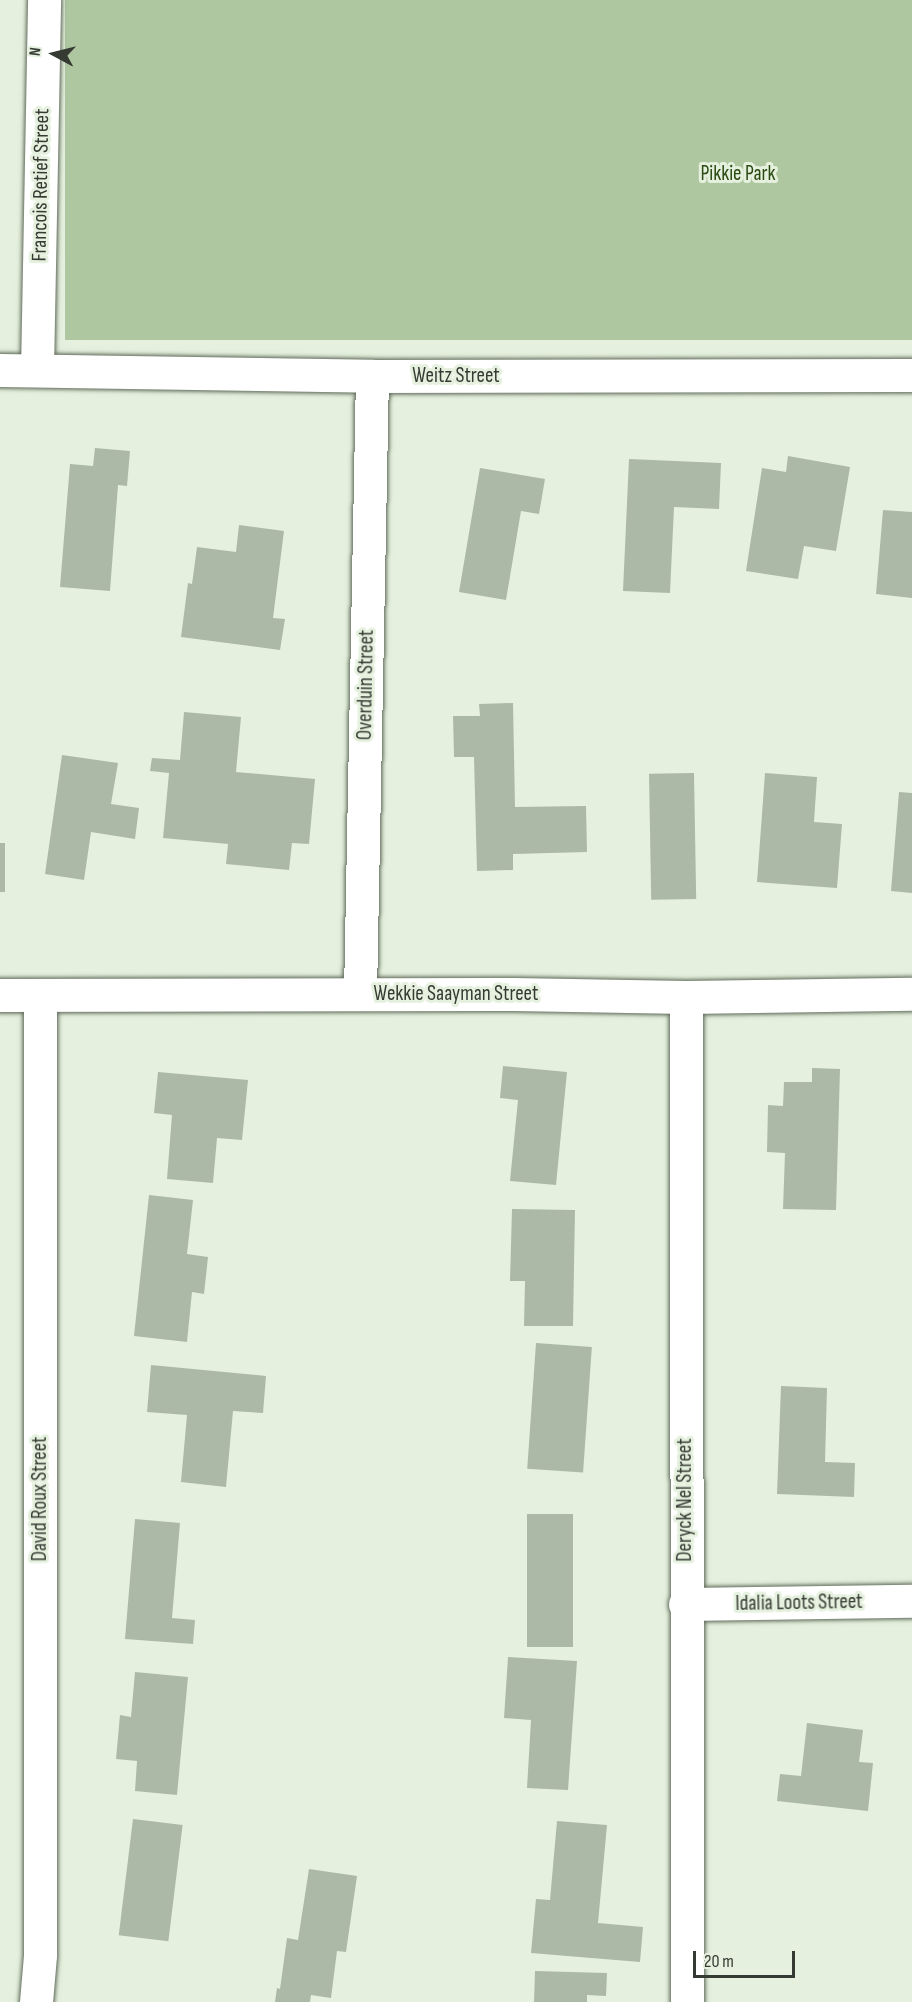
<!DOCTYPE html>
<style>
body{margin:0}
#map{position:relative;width:912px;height:2002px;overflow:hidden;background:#e5f1de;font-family:"Sofia Sans Condensed",sans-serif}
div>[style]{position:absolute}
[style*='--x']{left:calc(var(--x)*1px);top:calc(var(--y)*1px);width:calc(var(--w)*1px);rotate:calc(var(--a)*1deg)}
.green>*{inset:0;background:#aec7a0;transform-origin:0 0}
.building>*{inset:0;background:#adb9a7;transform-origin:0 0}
.roads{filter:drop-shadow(0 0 2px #616b5b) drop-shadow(0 0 2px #616b5b)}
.minor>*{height:33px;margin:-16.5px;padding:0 16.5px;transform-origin:16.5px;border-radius:16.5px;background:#fff}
span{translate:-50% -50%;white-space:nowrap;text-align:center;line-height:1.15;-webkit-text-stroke:6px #e5f1de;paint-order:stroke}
.park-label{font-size:21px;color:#2a4a11}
.street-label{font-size:21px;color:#353a33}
.north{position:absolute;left:24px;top:24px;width:60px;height:60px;-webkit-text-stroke:4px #e5f1de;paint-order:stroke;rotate:277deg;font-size:16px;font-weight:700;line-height:24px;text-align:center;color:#353a33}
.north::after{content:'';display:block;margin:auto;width:21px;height:27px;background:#353a33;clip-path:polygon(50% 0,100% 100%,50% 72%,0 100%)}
.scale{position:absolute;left:693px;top:1951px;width:102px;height:27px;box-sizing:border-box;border:3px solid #353a33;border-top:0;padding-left:8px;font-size:18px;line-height:21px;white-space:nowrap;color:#353a33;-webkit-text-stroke:4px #e5f1de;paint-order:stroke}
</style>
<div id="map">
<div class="green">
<i style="left:65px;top:0;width:847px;height:340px"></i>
</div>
<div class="building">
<i style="clip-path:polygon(95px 448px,130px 451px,127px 486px,118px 485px,110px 591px,60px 587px,70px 464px,93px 466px)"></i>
<i style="clip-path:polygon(788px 456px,850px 467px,836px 551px,804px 546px,798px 579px,746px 571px,762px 468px,786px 472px)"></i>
<i style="clip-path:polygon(629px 459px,721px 463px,719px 509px,674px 507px,670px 593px,623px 591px)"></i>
<i style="clip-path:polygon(480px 468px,545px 479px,539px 514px,521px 511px,506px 600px,459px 592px)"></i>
<i style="clip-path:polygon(883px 510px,912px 512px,912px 598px,876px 594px)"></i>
<i style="clip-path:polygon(239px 525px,284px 531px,273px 618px,285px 619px,280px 650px,181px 637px,188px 583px,192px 584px,197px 547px,236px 552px)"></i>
<i style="clip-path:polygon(513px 703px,515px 807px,586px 806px,587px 852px,513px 854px,513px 870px,477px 871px,474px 757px,454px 757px,453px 716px,480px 716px,479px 704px)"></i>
<i style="clip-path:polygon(184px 712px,241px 717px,236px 772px,315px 779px,309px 844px,292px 843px,289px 870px,226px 864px,228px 844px,163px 838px,169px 773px,150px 771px,152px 758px,180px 760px)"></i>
<i style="clip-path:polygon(62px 755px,118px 763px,111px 804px,139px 808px,135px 839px,91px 832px,84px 880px,45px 874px)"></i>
<i style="left:694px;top:773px;width:126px;height:45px;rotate:89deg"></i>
<i style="clip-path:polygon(765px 773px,817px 777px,814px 822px,842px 824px,837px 888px,757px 882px)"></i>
<i style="clip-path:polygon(899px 792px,912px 793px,912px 893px,891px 891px)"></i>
<i style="left:0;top:843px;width:5px;height:49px"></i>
<i style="clip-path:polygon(503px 1066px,567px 1072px,556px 1185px,510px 1181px,518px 1100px,500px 1098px)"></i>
<i style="clip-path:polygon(812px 1068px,840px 1069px,836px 1210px,783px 1209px,785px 1153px,767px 1152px,768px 1105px,783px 1106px,784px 1082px,812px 1082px)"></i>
<i style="clip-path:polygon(158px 1072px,248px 1080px,242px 1140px,217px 1138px,213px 1183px,167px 1179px,172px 1115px,154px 1113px)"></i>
<i style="clip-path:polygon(149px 1195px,193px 1200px,187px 1254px,208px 1257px,204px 1294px,192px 1292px,187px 1342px,134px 1336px)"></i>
<i style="clip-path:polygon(512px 1209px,575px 1210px,573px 1326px,524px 1326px,525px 1281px,510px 1281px)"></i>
<i style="left:536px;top:1343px;width:56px;height:126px;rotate:4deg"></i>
<i style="clip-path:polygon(151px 1365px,266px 1376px,263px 1413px,233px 1411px,226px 1487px,181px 1482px,187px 1415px,147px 1412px)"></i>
<i style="clip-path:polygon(781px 1386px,827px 1388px,825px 1462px,855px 1463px,854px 1497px,777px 1494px)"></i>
<i style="left:527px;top:1514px;width:46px;height:133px"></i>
<i style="clip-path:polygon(135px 1519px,180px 1523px,172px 1618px,195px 1620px,193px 1644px,125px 1639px)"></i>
<i style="clip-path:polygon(508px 1657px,577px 1661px,568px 1790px,527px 1788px,531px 1720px,504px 1718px)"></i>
<i style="clip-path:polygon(135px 1672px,188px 1677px,177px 1795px,135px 1791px,137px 1761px,116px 1759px,120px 1715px,131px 1717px)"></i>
<i style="clip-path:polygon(807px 1723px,863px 1730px,859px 1762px,873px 1763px,868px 1811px,777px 1801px,780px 1774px,801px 1776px)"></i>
<i style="left:133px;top:1819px;width:50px;height:117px;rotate:7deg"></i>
<i style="clip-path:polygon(557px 1821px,607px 1825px,598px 1923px,643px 1927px,640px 1962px,531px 1953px,536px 1899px,550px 1900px)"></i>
<i style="clip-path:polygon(309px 1869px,357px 1876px,346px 1952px,337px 1951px,331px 1998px,311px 1995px,310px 2002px,275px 2002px,277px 1988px,280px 1989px,287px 1938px,298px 1940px)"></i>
<i style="clip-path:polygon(535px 1971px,607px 1973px,606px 1996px,587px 1995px,587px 2002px,534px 2002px)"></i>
</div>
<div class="roads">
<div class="minor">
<i style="--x:0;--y:370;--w:372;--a:0.9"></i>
<i style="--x:372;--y:376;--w:540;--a:-0.11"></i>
<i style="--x:37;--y:370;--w:370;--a:-88.9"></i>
<i style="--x:360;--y:994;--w:618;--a:-88.89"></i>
<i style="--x:0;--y:995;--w:513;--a:-0.11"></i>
<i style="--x:513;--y:994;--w:173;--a:1"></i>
<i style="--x:686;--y:997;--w:226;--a:-0.8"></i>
<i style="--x:686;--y:997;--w:1005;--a:89.94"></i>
<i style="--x:685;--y:1604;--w:227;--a:-0.8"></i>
<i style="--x:36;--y:2002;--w:47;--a:-85.1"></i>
<i style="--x:40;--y:1955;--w:960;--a:-90"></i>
</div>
</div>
<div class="park-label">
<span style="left:738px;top:174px">Pikkie Park</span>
</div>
<div class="street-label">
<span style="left:41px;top:185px;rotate:-89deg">Francois Retief Street</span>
<span style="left:456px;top:376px">Weitz Street</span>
<span style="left:366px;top:685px;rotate:-89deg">Overduin Street</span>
<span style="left:456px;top:994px">Wekkie Saayman Street</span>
<span style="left:40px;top:1499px;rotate:-90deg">David Roux Street</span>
<span style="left:685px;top:1500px;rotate:-90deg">Deryck Nel Street</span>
<span style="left:799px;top:1603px;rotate:-1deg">Idalia Loots Street</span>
</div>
<div class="north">N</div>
<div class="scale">20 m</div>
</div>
